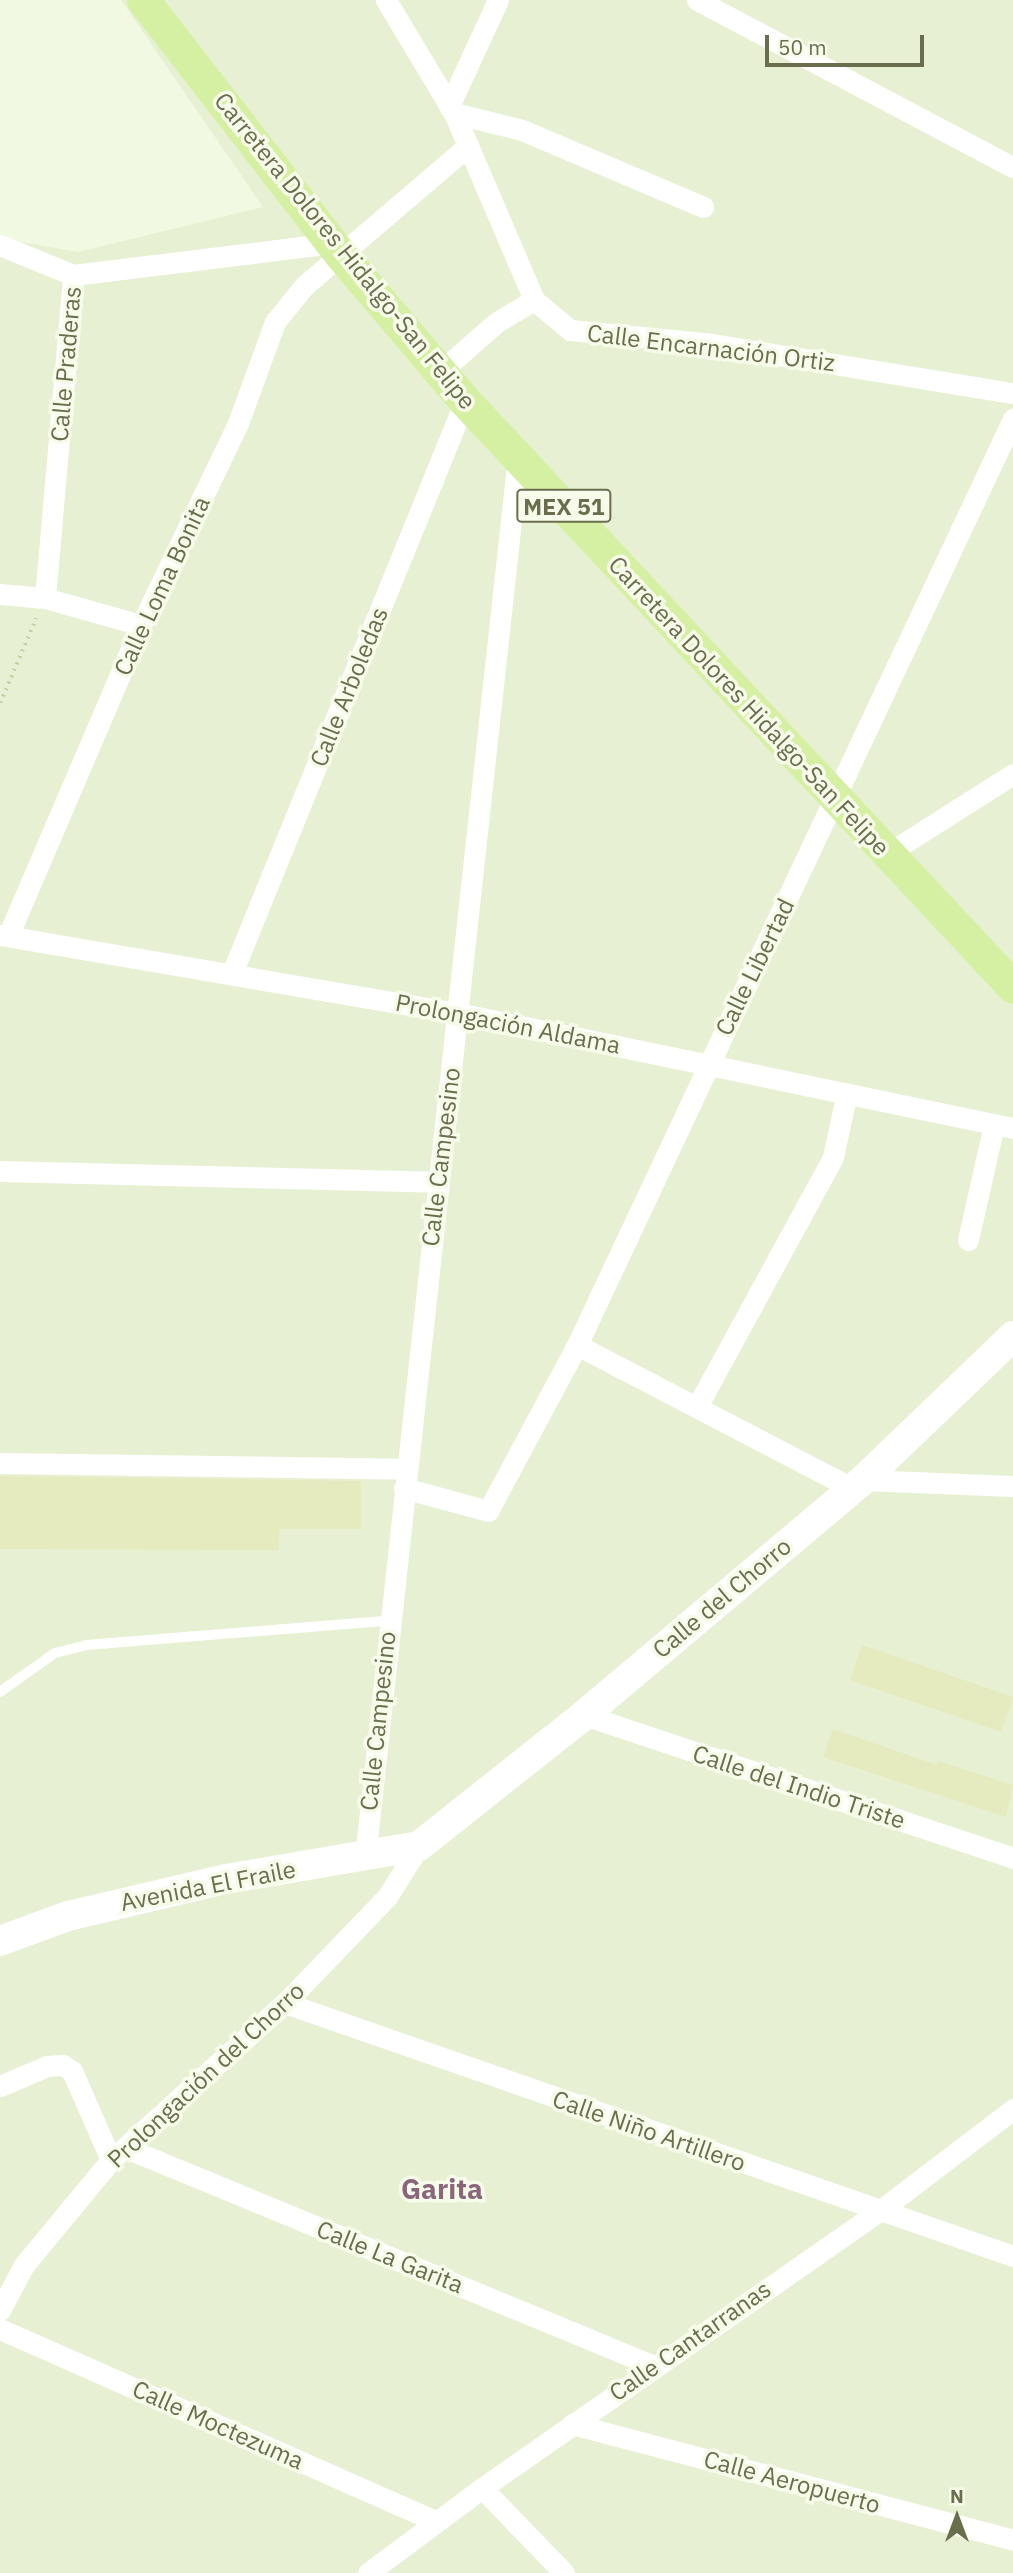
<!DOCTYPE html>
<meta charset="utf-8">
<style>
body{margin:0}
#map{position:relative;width:1013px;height:2573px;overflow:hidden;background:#f2f9e3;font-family:"IBM Plex Sans",sans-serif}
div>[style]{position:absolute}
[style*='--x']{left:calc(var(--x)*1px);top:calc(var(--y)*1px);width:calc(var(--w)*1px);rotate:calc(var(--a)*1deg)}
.residential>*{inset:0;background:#e7f0d2}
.building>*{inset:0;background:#e5ebbe;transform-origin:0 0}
.path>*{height:3.5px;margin-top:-1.75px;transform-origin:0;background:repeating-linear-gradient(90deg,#cacfa2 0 2px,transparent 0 7px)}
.lane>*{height:10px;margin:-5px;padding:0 5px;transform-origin:5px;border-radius:5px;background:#fff}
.street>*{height:21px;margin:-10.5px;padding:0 10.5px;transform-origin:10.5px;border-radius:10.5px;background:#fff}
.secondary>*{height:30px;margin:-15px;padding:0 15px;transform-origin:15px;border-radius:15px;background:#fff}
.primary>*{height:33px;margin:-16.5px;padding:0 16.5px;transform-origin:16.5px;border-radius:16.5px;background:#d5f0a3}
span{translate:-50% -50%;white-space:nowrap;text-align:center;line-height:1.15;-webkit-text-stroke:7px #f6fce9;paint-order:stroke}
.shield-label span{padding:2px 5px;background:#f6fce9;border:2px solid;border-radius:5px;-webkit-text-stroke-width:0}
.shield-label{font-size:23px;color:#6b6e4c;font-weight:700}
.street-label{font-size:24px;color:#6b6e4c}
.quarter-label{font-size:28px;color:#8a657b;font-weight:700}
.north{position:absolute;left:922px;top:2482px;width:70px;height:70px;-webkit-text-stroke:5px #f6fce9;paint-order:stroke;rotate:0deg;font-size:19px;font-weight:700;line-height:28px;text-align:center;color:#6b6e4c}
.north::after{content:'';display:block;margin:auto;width:24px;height:32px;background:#6b6e4c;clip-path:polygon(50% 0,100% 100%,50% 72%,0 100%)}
.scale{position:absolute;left:765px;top:35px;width:159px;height:32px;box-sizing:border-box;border:4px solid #6b6e4c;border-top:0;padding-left:9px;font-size:21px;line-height:24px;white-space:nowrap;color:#6b6e4c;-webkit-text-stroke:5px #f6fce9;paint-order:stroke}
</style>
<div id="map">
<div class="residential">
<i style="clip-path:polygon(121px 0,1013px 0,1013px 2573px,0 2573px,0 238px,78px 252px,263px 207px)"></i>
</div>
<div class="building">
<i style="clip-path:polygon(0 1476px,361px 1481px,361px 1529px,279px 1529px,279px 1550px,0 1549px)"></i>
<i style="left:862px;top:1645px;width:160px;height:37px;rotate:19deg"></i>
<i style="clip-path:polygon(833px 1729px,937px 1765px,938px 1761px,1013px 1785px,1006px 1817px,823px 1757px)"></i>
</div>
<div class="path">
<i style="--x:0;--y:703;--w:92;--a:-67"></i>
</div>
<div class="lane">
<i style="--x:0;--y:1692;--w:67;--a:-35.3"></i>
<i style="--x:55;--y:1653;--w:32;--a:-14"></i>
<i style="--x:86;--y:1645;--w:302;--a:-4.6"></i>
</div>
<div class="street">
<i style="--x:386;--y:0;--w:132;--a:59"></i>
<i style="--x:454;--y:113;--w:203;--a:66.8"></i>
<i style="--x:534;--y:300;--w:47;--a:39.8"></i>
<i style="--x:570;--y:330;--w:137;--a:5.5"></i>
<i style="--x:706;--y:343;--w:311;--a:9.3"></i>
<i style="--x:697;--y:0;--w:357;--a:27.9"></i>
<i style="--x:449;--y:106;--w:117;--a:-65.2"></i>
<i style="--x:454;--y:113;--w:70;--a:14"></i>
<i style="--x:522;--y:130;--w:197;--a:23"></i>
<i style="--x:0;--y:245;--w:79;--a:22.3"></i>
<i style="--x:73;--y:275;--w:261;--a:-7"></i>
<i style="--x:441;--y:371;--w:74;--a:-41.2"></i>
<i style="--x:497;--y:322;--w:43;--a:-30.7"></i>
<i style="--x:0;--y:594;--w:45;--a:5.1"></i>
<i style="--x:45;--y:598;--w:100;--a:15.7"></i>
<i style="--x:45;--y:598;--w:324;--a:-85"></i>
<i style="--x:887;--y:854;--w:149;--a:-32.4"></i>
<i style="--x:0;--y:935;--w:465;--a:9.7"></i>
<i style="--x:458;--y:1013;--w:567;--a:11.71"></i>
<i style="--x:8;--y:936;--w:338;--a:-66.8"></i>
<i style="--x:141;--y:625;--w:224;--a:-64.3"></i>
<i style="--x:238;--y:423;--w:108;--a:-69.9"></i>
<i style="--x:275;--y:322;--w:46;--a:-51.1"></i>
<i style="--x:304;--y:286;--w:216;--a:-40.5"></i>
<i style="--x:232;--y:973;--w:618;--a:-67.84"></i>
<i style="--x:0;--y:1171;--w:437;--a:1.4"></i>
<i style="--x:968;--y:1240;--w:118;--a:-77.3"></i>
<i style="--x:577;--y:1345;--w:310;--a:27.5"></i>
<i style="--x:698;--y:1405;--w:282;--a:-61.4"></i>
<i style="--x:833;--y:1157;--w:61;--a:-77.8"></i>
<i style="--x:0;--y:1463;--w:407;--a:0.8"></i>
<i style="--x:863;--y:1480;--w:150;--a:2.3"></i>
<i style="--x:404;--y:1488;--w:87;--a:15.3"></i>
<i style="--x:488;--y:1511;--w:188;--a:-61.8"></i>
<i style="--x:577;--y:1345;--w:1024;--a:-64.79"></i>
<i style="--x:584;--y:1715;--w:452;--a:18.4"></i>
<i style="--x:365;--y:1858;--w:1410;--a:-83.77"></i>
<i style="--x:285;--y:2003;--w:771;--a:19.16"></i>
<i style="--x:0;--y:2086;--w:51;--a:-23.1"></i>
<i style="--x:47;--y:2066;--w:16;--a:-4"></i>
<i style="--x:63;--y:2065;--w:11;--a:34"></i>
<i style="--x:72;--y:2071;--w:97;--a:66.3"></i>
<i style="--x:126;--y:2148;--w:571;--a:22.43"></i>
<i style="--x:0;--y:2310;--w:51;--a:-61.9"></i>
<i style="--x:24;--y:2265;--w:136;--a:-50.4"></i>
<i style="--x:111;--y:2160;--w:234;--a:-42.1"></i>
<i style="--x:285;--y:2003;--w:147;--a:-46.1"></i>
<i style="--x:387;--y:1897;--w:60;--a:-57.9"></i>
<i style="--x:0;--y:2329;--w:476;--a:23.8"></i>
<i style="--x:572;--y:2424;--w:456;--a:14.7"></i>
<i style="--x:482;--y:2488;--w:118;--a:46"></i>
<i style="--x:368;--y:2573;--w:142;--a:-36.7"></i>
<i style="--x:482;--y:2488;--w:483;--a:-34.9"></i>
<i style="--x:878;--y:2212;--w:170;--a:-37.3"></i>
</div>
<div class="secondary">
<i style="--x:0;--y:1941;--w:72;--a:-20.2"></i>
<i style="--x:68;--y:1916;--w:162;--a:-13.2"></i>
<i style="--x:226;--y:1879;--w:196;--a:-9.7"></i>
<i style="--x:419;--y:1846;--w:211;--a:-38.4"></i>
<i style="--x:584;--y:1715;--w:365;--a:-40.1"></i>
<i style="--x:863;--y:1480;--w:208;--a:-43.8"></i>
</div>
<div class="primary">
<i style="--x:143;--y:0;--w:323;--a:52.2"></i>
<i style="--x:341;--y:255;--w:192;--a:49.7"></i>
<i style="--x:465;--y:401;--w:802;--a:46.92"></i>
</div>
<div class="shield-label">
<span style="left:564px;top:506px">MEX 51</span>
</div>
<div class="street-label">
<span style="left:345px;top:251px;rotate:51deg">Carretera Dolores Hidalgo-San Felipe</span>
<span style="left:711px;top:348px;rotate:7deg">Calle Encarnación Ortiz</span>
<span style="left:66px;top:364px;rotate:-85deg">Calle Praderas</span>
<span style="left:162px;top:586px;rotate:-65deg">Calle Loma Bonita</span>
<span style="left:349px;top:687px;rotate:-68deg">Calle Arboledas</span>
<span style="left:749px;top:706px;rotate:47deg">Carretera Dolores Hidalgo-San Felipe</span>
<span style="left:755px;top:967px;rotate:-64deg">Calle Libertad</span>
<span style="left:508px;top:1024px;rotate:11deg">Prolongación Aldama</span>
<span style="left:441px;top:1157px;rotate:-83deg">Calle Campesino</span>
<span style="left:722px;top:1598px;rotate:-40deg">Calle del Chorro</span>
<span style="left:378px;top:1721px;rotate:-84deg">Calle Campesino</span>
<span style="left:799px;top:1787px;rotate:18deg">Calle del Indio Triste</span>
<span style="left:208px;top:1886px;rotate:-11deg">Avenida El Fraile</span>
<span style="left:206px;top:2075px;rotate:-43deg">Prolongación del Chorro</span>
<span style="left:649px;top:2131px;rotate:19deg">Calle Niño Artillero</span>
<span style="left:390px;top:2257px;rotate:22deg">Calle La Garita</span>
<span style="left:690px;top:2341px;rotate:-35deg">Calle Cantarranas</span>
<span style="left:218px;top:2425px;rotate:24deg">Calle Moctezuma</span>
<span style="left:792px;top:2482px;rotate:15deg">Calle Aeropuerto</span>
</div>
<div class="quarter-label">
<span style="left:442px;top:2189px">Garita</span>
</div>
<div class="north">N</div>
<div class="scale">50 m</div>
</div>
